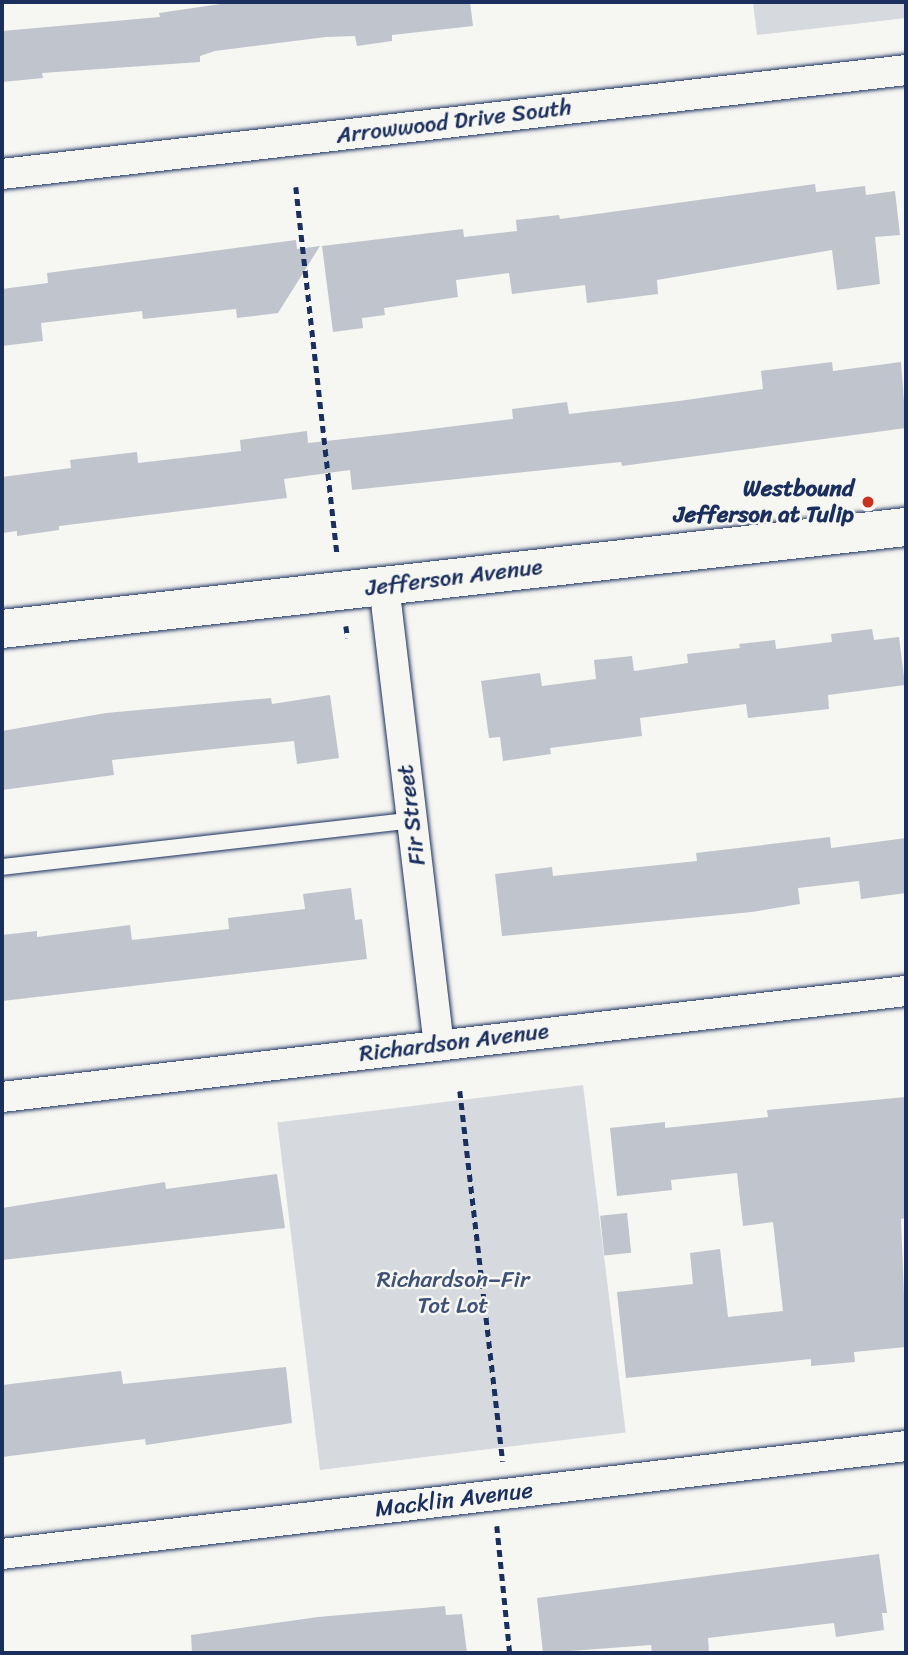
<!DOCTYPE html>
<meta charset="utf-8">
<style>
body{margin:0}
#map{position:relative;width:908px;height:1655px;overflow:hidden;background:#f6f6f2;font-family:Sriracha,sans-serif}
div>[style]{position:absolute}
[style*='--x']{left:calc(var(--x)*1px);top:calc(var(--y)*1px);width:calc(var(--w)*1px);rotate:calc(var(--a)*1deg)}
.green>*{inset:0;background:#d6d9dd;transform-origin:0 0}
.building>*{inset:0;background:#c0c4cd;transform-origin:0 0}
.path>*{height:4.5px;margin-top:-2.25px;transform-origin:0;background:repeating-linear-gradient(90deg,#1b2f5e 0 7px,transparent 0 12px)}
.roads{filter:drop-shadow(0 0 2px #1b2f5e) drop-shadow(0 0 2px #1b2f5e)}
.lane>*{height:16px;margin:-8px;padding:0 8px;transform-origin:8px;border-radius:8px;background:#f6f6f2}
.street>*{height:30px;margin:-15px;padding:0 15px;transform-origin:15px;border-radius:15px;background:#f6f6f2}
.secondary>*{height:38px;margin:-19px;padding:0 19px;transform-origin:19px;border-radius:19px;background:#f6f6f2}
.dots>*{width:19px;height:19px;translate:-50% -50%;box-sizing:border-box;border:4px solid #f6f6f2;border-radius:50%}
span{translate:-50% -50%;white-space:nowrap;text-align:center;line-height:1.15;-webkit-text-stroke:5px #f6f6f2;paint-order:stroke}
.street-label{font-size:23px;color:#1b2f5e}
.poi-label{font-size:23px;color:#1b2f5e;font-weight:700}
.right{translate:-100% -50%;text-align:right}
.park-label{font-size:23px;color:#405177}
.frame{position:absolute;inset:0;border:4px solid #1b2f5e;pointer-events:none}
</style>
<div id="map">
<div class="green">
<i style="clip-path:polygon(753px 2px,906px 2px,906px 18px,757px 35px)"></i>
<i style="left:583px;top:1085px;width:350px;height:308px;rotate:83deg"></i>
</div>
<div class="building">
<i style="clip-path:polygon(234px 2px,470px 2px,473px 26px,392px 35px,392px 41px,357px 46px,355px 36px,326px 37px,215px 51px,200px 56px,200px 62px,42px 73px,43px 78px,2px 82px,2px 31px,160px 17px,159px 13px)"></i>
<i style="clip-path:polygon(815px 184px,816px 192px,865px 186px,866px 195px,895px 191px,900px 235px,875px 237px,880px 284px,837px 290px,832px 250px,657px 280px,658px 294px,587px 303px,585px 285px,512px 294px,509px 273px,456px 280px,458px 297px,384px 308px,385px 315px,362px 318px,363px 328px,333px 332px,322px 246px,463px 229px,464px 237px,517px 231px,516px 220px,559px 215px,560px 219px)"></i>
<i style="clip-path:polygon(296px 240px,297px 249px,320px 246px,278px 313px,237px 318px,236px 309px,143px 319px,142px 311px,41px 323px,43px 341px,2px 346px,2px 289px,48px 283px,47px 273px)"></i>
<i style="clip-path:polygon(832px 362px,833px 371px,901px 362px,906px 428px,622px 466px,621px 462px,352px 490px,350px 470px,284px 479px,287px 498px,59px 526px,59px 530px,17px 536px,17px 531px,2px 533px,2px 477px,71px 468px,70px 460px,137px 452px,138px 463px,241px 451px,240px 440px,307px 431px,308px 443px,407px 432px,513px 419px,512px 409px,567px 402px,569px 414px,679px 401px,763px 389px,761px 371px)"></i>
<i style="clip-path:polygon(872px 629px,874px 640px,899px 637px,905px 685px,828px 695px,829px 709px,748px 718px,746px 704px,640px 718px,642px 736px,550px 748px,551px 754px,503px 761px,500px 737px,489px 738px,481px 681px,540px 673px,542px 686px,596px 679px,594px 660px,632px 656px,634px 671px,688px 663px,687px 654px,740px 648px,739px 644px,775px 640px,776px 649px,832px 642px,831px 634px)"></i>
<i style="clip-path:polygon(330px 695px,339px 758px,297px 764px,294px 741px,214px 749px,112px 760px,114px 775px,2px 790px,2px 731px,106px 713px,271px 698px,272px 704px)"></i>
<i style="clip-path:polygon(830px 837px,831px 848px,906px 838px,906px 893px,861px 899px,859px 881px,798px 888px,800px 904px,752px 912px,502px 936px,495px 874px,552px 867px,553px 876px,697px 861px,696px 853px)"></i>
<i style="clip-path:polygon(351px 888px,355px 920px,362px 919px,367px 959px,2px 1001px,2px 935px,37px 931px,37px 937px,130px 925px,132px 940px,229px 929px,228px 918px,305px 909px,303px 894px)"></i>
<i style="clip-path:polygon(906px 1097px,906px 1218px,901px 1219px,906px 1347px,854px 1352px,855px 1362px,811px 1366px,811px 1359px,626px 1378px,617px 1292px,693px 1284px,690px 1253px,720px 1249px,728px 1317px,783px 1311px,773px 1222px,743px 1226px,737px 1173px,671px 1180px,672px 1190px,617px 1196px,610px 1128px,665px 1122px,665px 1128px,768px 1117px,767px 1110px)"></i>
<i style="clip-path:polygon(277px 1174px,285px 1228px,2px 1260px,2px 1208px,165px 1182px,166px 1189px)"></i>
<i style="left:627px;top:1213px;width:40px;height:27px;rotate:84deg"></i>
<i style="clip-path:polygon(286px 1367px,292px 1423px,146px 1445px,145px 1439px,2px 1457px,2px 1385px,121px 1371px,123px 1384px)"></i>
<i style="clip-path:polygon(879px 1554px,887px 1613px,882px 1613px,884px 1630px,836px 1637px,834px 1623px,708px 1638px,709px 1653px,652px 1653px,651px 1645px,543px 1653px,537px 1598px)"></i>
<i style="clip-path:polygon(445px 1606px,446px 1615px,462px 1614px,467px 1653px,192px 1653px,191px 1635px,318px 1617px)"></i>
</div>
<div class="path">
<i style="--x:296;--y:187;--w:370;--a:83.6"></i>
<i style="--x:346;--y:626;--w:12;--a:81"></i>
<i style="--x:460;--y:1091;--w:373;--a:83.4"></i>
<i style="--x:497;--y:1526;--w:128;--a:84.2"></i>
</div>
<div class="roads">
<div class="lane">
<i style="--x:2;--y:867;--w:413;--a:-6.5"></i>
</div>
<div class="street">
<i style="--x:2;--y:174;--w:910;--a:-6.56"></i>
<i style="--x:384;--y:585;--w:463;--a:83.2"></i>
<i style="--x:2;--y:1097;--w:910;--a:-6.69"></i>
<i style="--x:2;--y:1554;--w:910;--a:-6.81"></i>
</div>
<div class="secondary">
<i style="--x:2;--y:629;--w:910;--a:-6.44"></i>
</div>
</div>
<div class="dots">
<i style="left:868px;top:502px;background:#c8321e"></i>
</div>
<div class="street-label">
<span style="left:454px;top:122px;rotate:-7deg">Arrowwood Drive South</span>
<span style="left:454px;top:578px;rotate:-7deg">Jefferson Avenue</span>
<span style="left:412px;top:815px;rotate:-97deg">Fir Street</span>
<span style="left:454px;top:1043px;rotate:-7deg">Richardson Avenue</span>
<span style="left:454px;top:1500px;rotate:-7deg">Macklin Avenue</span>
</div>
<div class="poi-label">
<span class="right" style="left:854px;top:502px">Westbound<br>Jefferson at Tulip</span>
</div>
<div class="park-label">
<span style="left:453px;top:1293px">Richardson–Fir<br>Tot Lot</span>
</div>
<div class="frame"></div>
</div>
